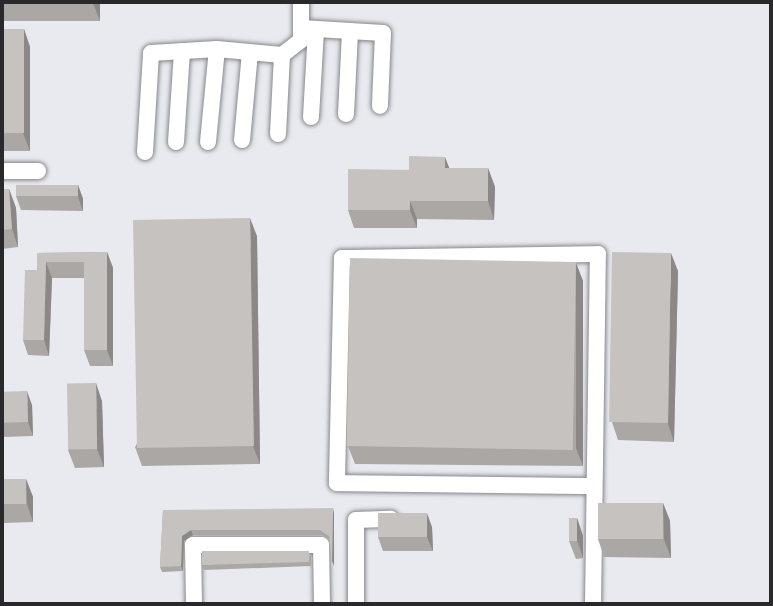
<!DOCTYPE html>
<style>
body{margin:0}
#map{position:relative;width:773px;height:606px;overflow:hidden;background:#e8eaef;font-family:"DejaVu Sans",sans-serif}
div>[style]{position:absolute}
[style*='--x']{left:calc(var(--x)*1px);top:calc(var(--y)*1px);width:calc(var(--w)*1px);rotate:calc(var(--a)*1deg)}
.roads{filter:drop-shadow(0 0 2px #86888c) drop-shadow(0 0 2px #86888c)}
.minor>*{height:16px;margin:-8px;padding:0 8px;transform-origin:8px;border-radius:8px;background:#fff}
.wall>*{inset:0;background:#aaa7a4;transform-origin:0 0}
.shaded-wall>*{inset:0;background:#8b8886}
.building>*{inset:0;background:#c6c2bf;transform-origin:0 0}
span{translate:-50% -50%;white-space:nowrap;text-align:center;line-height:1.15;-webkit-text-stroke:5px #f5f8fc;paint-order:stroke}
.frame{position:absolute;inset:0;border:4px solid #29292b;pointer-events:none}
</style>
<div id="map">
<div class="roads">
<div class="minor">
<i style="--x:301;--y:28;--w:82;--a:3.5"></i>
<i style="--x:383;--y:33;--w:73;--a:92.4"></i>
<i style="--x:346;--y:114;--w:83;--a:-87.2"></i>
<i style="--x:311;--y:117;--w:88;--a:-86.7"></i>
<i style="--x:278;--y:134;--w:79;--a:-87.1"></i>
<i style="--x:242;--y:140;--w:88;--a:-84.8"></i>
<i style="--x:176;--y:142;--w:91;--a:-86.2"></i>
<i style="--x:208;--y:142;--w:93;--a:-84.5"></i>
<i style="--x:145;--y:152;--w:99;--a:-86.5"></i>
<i style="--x:151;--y:53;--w:66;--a:-3.5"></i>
<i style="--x:217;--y:49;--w:65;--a:5.3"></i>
<i style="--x:282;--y:55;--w:24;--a:-38"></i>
<i style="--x:301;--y:40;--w:38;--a:-90"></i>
<i style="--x:2;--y:171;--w:36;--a:0"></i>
<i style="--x:194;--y:604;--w:59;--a:-91"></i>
<i style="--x:193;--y:545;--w:128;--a:0"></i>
<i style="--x:321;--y:545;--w:59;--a:89"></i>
<i style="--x:356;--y:604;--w:84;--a:-90"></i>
<i style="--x:356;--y:520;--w:35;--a:-2"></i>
<i style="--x:593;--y:604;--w:350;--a:-89.2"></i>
<i style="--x:598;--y:254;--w:256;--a:179.1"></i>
<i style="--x:342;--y:258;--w:225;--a:91.3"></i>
<i style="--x:337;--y:483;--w:257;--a:0.7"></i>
</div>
</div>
<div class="wall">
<i style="left:2px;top:2px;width:98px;height:19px"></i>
<i style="clip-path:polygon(2px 29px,24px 29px,30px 47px,30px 151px,2px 151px)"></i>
<i style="clip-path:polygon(449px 168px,488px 168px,495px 187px,494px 220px,417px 219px,417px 228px,354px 228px,348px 210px,409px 170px)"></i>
<i style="clip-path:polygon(78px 185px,83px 199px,83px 211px,21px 210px,16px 196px)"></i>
<i style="clip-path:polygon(9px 189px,16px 208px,18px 247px,2px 249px,2px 190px)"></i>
<i style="clip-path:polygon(257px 236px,260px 464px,142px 466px,135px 447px)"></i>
<i style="clip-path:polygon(107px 252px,113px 268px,113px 366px,90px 366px,84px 350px,84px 278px,52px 278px,49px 356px,28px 355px,23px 340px,37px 270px,37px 253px)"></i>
<i style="clip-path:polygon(576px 263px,583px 281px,583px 466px,355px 464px,348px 446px)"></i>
<i style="clip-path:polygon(678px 271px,674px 442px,618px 440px,612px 422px)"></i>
<i style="clip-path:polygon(2px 392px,32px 405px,33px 436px,2px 437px)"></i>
<i style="clip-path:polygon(102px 401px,104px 467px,75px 468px,68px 450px)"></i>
<i style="clip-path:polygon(2px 479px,26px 479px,33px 497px,33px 522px,2px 523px)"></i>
<i style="clip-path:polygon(663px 503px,670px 521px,671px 558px,604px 557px,598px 539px)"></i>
<i style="clip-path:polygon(163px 510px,334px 513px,334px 566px,329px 540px,322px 535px,193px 535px,184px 541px,183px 571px,162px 572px,160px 567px)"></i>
<i style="clip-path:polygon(577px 518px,583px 536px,583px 558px,576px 559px,569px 541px)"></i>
<i style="clip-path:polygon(432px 527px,433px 551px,383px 551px,378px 537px)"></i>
<i style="clip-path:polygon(311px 556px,311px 566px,204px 570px,202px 565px)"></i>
</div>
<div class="shaded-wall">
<i style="clip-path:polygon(93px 2px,100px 2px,100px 21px,93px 3px)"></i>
<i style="clip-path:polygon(24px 29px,30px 47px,30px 151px,23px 133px)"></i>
<i style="clip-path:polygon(445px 157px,452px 175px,445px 168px)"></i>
<i style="clip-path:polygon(488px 168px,495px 187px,494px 220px,488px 201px)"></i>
<i style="clip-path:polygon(78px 185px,83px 199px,83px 211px,78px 197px)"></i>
<i style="clip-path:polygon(9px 189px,16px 208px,18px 247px,12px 229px)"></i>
<i style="clip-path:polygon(410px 201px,417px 219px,417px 228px,410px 210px)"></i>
<i style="clip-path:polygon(250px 218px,257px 236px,260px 464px,253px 446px)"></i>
<i style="clip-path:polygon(107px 252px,113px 268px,113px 366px,107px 350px)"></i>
<i style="clip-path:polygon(671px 253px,678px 271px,674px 442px,668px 424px)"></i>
<i style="clip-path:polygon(46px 262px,52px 278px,49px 356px,44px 340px)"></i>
<i style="clip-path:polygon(576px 263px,583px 281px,583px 466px,576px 448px)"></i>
<i style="clip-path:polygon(96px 383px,102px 401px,104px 467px,97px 449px)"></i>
<i style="clip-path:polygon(27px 391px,32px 405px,33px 436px,28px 422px)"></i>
<i style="clip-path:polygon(26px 479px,33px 497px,33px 522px,27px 504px)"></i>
<i style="clip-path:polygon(663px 503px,670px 521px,671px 558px,664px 539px)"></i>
<i style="clip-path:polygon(333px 508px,334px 513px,334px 566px,332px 561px)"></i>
<i style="clip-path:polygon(427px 513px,432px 527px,433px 551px,427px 537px)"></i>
<i style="clip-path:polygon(577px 518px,583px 536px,583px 558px,577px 540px)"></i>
<i style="clip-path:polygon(191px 530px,193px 535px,184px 541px,183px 571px,181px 566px,182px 536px)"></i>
</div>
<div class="building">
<i style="left:2px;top:2px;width:91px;height:1px"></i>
<i style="left:2px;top:29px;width:22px;height:104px"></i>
<i style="clip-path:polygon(409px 156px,445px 157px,445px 168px,488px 168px,488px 201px,410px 201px,410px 210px,348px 210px,348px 169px,409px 170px)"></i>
<i style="left:16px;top:185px;width:62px;height:11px"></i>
<i style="clip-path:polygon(9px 189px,12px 229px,2px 230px,2px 190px)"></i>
<i style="left:250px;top:218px;width:228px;height:117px;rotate:89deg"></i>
<i style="clip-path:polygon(107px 252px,107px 350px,84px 350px,84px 262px,46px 262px,44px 340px,23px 340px,25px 270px,37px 270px,37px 253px)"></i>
<i style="left:612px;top:252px;width:59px;height:170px;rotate:1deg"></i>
<i style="left:350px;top:258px;width:226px;height:188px;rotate:1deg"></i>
<i style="left:96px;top:383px;width:66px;height:29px;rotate:89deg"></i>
<i style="left:27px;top:391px;width:31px;height:25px;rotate:88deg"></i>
<i style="left:2px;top:479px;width:24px;height:25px"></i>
<i style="left:598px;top:503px;width:65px;height:36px"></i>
<i style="clip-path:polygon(333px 508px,332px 561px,329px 536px,320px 530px,191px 530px,182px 536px,181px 566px,160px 567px,163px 510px)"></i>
<i style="left:427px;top:513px;width:24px;height:49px;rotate:90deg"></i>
<i style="left:569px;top:518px;width:8px;height:23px"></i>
<i style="clip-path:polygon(202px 551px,309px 551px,309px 562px,202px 565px)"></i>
</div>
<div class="frame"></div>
</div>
